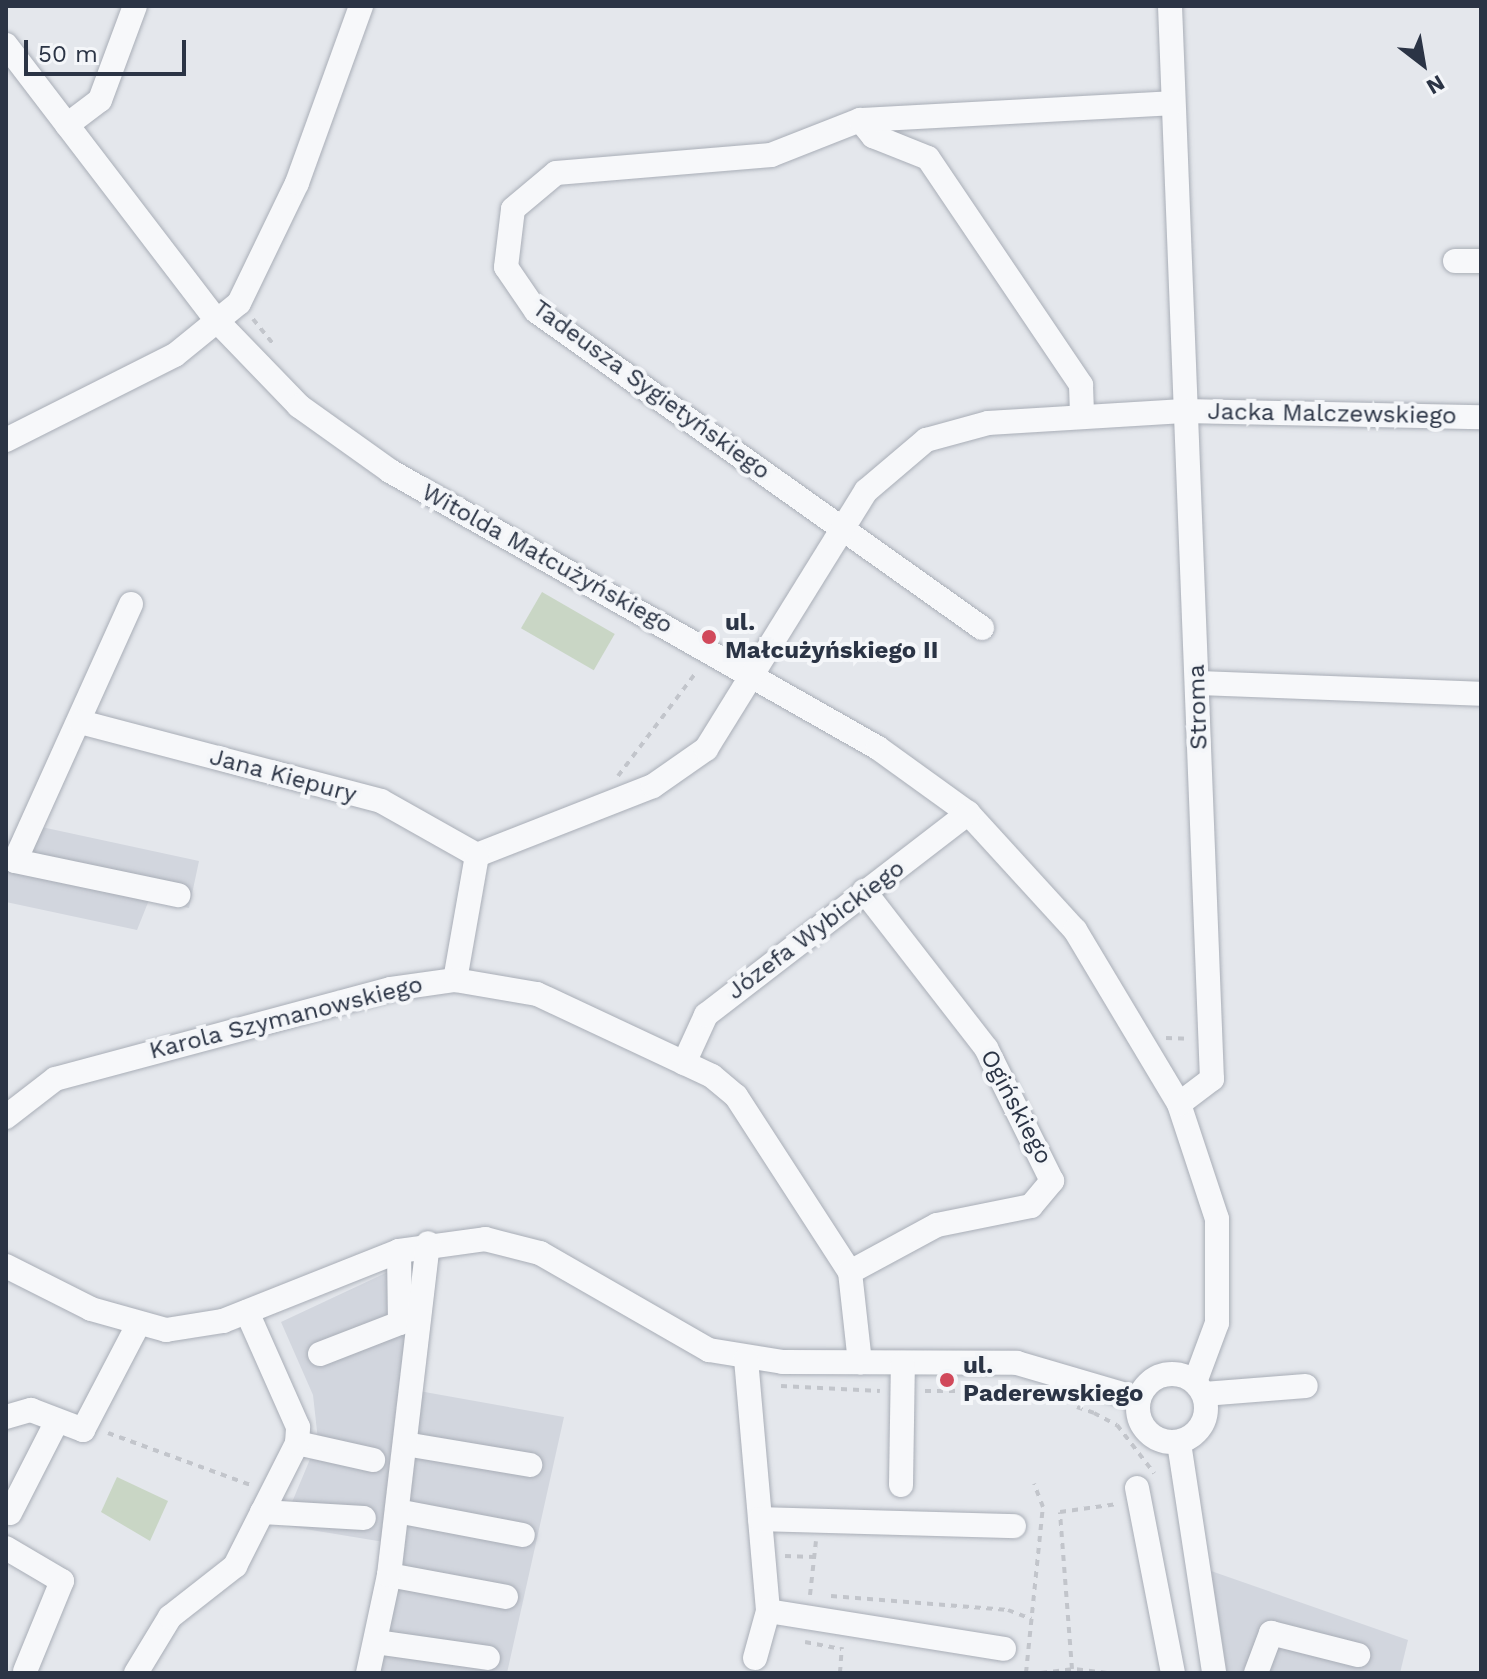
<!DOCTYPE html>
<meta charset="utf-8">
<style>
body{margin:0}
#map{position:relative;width:1487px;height:1679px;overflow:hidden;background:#e4e7ec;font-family:"Work Sans",sans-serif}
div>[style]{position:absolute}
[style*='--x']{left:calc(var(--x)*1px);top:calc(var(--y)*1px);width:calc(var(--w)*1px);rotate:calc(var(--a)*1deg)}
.built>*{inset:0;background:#d2d6de}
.green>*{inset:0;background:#c9d6c5;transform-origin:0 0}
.path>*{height:4px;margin-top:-2px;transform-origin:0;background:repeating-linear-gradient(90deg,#c2c5cb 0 6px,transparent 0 12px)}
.roads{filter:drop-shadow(0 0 2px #a9aeb7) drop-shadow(0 0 2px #a9aeb7)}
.minor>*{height:24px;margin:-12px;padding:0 12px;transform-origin:12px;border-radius:12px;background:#f7f8fa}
.minor>.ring{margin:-12px;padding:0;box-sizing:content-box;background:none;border:24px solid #f7f8fa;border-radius:50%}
.dots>*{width:22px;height:22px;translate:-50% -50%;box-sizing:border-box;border:4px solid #f4f6f9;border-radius:50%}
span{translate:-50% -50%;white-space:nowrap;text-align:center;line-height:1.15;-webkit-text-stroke:8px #f4f6f9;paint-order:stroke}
.street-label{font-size:24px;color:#2b3445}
.poi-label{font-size:24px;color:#2b3445;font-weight:700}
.left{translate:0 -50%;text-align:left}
.frame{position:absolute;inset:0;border:8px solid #2b3445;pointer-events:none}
.north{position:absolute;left:1383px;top:24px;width:80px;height:80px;-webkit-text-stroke:6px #f4f6f9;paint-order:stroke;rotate:149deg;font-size:22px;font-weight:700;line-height:32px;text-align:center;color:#2b3445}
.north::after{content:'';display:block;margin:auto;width:28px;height:36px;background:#2b3445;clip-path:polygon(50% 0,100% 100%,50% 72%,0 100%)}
.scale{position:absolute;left:24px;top:40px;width:162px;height:36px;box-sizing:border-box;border:4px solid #2b3445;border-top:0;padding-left:10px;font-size:24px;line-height:28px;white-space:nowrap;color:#2b3445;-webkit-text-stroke:6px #f4f6f9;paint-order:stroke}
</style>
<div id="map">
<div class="built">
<i style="clip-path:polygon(23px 823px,199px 861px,189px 908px,149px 900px,137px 930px,6px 902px,6px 844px)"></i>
<i style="clip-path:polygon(407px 1263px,421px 1263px,419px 1391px,564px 1417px,507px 1673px,361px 1673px,384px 1542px,287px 1526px,285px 1519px,318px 1440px,313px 1395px,281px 1322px)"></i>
<i style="clip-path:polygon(1211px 1571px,1408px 1640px,1400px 1673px,1227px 1673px)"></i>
</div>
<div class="green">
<i style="left:542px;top:592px;width:84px;height:42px;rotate:30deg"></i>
<i style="clip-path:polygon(117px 1477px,168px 1501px,150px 1541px,101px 1512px)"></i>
</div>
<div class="path">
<i style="--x:253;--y:319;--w:35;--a:51"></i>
<i style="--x:618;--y:776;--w:131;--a:-53"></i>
<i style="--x:1166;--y:1038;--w:23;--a:2"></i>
<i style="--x:781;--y:1386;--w:99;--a:2.9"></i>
<i style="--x:925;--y:1391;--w:103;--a:0"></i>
<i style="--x:1077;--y:1407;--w:18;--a:19"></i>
<i style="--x:1094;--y:1413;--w:26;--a:28"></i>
<i style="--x:1117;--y:1425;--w:61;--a:52.4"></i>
<i style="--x:108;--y:1433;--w:155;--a:20"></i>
<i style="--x:785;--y:1556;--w:29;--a:2"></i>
<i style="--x:810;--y:1595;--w:54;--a:-83.7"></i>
<i style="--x:831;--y:1596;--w:178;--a:4.5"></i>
<i style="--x:1008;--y:1610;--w:25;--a:21"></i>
<i style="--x:805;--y:1642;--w:37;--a:11"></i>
<i style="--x:840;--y:1673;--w:26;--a:-86"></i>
<i style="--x:1026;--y:1673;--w:167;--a:-84.2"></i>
<i style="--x:1043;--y:1507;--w:25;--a:-111"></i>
<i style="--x:1041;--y:1673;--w:31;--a:-7"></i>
<i style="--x:1107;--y:1673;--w:35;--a:-173"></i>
<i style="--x:1072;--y:1669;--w:157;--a:-94.4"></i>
<i style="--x:1060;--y:1512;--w:58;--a:-8"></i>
</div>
<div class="roads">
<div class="minor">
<i style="--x:1170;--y:6;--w:1074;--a:87.76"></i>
<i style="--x:1212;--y:1079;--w:41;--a:142.9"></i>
<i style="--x:1179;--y:1104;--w:121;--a:71.7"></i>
<i style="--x:1217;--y:1219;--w:104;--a:90"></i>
<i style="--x:1217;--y:1323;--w:63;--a:110.4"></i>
<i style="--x:6;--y:45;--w:349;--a:52.6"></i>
<i style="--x:218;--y:322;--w:117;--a:46"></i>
<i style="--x:299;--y:406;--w:112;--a:35.5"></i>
<i style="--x:390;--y:471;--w:561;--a:29.58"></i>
<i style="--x:878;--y:748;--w:111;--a:35.8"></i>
<i style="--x:968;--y:813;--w:159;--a:47.6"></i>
<i style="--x:1075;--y:930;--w:203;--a:59.1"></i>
<i style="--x:860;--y:120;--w:21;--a:51"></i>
<i style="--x:873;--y:136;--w:59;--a:21.8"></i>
<i style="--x:928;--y:158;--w:274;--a:56"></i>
<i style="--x:1081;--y:385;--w:32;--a:88"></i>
<i style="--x:67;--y:125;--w:41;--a:-37.1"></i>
<i style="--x:100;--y:100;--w:100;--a:-69.6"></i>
<i style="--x:1455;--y:261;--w:26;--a:0"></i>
<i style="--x:6;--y:440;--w:189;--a:-26.7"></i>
<i style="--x:175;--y:355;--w:82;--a:-39.1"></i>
<i style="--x:239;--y:303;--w:133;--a:-64.2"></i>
<i style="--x:297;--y:183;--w:188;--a:-70.1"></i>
<i style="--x:131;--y:604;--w:282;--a:114.3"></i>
<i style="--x:15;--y:861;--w:167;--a:11.8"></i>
<i style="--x:982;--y:628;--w:547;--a:-144.6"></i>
<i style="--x:536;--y:311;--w:53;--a:-124.3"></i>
<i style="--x:506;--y:267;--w:58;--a:-83.1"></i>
<i style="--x:513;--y:209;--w:56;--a:-39.9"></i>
<i style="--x:556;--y:173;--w:216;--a:-4.8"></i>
<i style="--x:771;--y:155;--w:96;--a:-21.5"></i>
<i style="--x:860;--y:120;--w:313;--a:-3.1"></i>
<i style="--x:1198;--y:683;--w:283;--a:2.2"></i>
<i style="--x:80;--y:722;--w:311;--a:14.7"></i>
<i style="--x:381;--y:801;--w:110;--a:29.4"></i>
<i style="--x:477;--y:855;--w:189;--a:-21.4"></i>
<i style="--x:653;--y:786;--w:65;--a:-34.9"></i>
<i style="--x:706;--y:749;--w:304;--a:-58.2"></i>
<i style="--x:866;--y:491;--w:79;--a:-40.4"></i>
<i style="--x:926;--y:440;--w:64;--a:-15.3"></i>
<i style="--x:988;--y:423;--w:196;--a:-3.5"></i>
<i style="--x:1184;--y:411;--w:297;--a:1.2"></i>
<i style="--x:455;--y:980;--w:127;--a:-80"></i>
<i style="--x:684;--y:1063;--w:53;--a:-65.4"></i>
<i style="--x:706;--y:1015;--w:331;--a:-37.6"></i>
<i style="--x:6;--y:1117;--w:62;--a:-37.8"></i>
<i style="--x:55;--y:1079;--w:348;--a:-15"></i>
<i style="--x:391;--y:989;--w:65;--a:-8"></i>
<i style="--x:455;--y:980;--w:83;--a:9.7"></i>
<i style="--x:537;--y:994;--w:193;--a:25.1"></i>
<i style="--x:712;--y:1076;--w:31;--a:40"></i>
<i style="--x:736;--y:1096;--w:210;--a:57.1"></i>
<i style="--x:850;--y:1272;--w:91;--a:83.7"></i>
<i style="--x:6;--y:1266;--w:95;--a:26.8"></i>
<i style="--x:91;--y:1309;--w:78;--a:15.6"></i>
<i style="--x:166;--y:1330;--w:58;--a:-9"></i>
<i style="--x:223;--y:1321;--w:189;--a:-21.7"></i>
<i style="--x:399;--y:1251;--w:87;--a:-7.9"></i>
<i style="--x:485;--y:1239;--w:57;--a:14.3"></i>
<i style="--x:540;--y:1253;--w:195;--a:29.9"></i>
<i style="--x:709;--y:1350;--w:75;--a:9.2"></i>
<i style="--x:783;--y:1362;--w:234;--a:0.2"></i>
<i style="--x:1017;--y:1363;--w:127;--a:16.4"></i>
<i style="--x:850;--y:1272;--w:99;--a:-28.4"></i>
<i style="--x:937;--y:1225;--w:96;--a:-11.4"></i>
<i style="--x:1031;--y:1206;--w:33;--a:-50"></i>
<i style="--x:1052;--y:1181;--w:148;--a:-116.4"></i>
<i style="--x:986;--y:1048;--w:199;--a:-127.8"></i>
<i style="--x:320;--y:1354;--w:86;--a:-21.2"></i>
<i style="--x:400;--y:1323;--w:72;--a:-90.8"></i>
<i style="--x:746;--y:1359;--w:253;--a:85"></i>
<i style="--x:768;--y:1611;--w:239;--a:9.1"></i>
<i class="ring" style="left:1138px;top:1374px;width:44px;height:44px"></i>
<i style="--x:1204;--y:1394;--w:102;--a:-4.5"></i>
<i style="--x:6;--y:1417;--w:26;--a:-16"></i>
<i style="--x:31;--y:1410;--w:56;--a:21"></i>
<i style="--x:83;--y:1430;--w:119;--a:-62.4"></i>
<i style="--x:297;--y:1443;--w:78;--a:12.6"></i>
<i style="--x:1179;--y:1443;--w:233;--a:81.3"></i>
<i style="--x:405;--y:1444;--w:127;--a:9.5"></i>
<i style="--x:901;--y:1485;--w:122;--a:-89.1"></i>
<i style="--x:1137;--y:1488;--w:188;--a:79"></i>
<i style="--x:397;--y:1511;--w:128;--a:10.8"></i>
<i style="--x:262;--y:1512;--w:102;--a:3.4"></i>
<i style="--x:10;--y:1513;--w:101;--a:-62.9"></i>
<i style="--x:760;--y:1519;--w:254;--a:1.6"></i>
<i style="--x:6;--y:1548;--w:65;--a:30.5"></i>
<i style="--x:62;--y:1581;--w:97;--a:112.3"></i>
<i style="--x:389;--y:1575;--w:119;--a:10.6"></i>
<i style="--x:376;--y:1642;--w:113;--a:8.1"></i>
<i style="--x:755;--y:1658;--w:49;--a:-74.5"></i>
<i style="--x:136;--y:1673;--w:66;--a:-58.7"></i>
<i style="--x:170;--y:1617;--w:83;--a:-38.1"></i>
<i style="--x:235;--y:1566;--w:138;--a:-63.2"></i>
<i style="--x:297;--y:1443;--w:16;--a:-86"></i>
<i style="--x:298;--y:1427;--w:126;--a:-113.9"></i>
<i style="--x:368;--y:1673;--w:100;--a:-77.9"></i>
<i style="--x:389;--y:1575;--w:334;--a:-83.3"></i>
<i style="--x:1256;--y:1673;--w:43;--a:-69.4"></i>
<i style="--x:1271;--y:1633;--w:90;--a:14.2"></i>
</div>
</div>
<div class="dots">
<i style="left:709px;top:637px;background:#d1495b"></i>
<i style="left:947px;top:1380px;background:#d1495b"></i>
</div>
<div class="street-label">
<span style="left:651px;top:390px;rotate:36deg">Tadeusza Sygietyńskiego</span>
<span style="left:1332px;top:414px;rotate:1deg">Jacka Malczewskiego</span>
<span style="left:547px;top:559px;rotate:29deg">Witolda Małcużyńskiego</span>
<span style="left:1198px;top:707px;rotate:-92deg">Stroma</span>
<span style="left:283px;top:776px;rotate:15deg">Jana Kiepury</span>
<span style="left:816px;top:930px;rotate:-37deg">Józefa Wybickiego</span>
<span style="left:286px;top:1018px;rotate:-14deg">Karola Szymanowskiego</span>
<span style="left:1016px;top:1107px;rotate:62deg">Ogińskiego</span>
</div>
<div class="poi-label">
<span class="left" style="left:725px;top:637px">ul.<br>Małcużyńskiego II</span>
<span class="left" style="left:963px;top:1380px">ul.<br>Paderewskiego</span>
</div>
<div class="frame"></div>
<div class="north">N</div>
<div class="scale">50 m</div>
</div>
